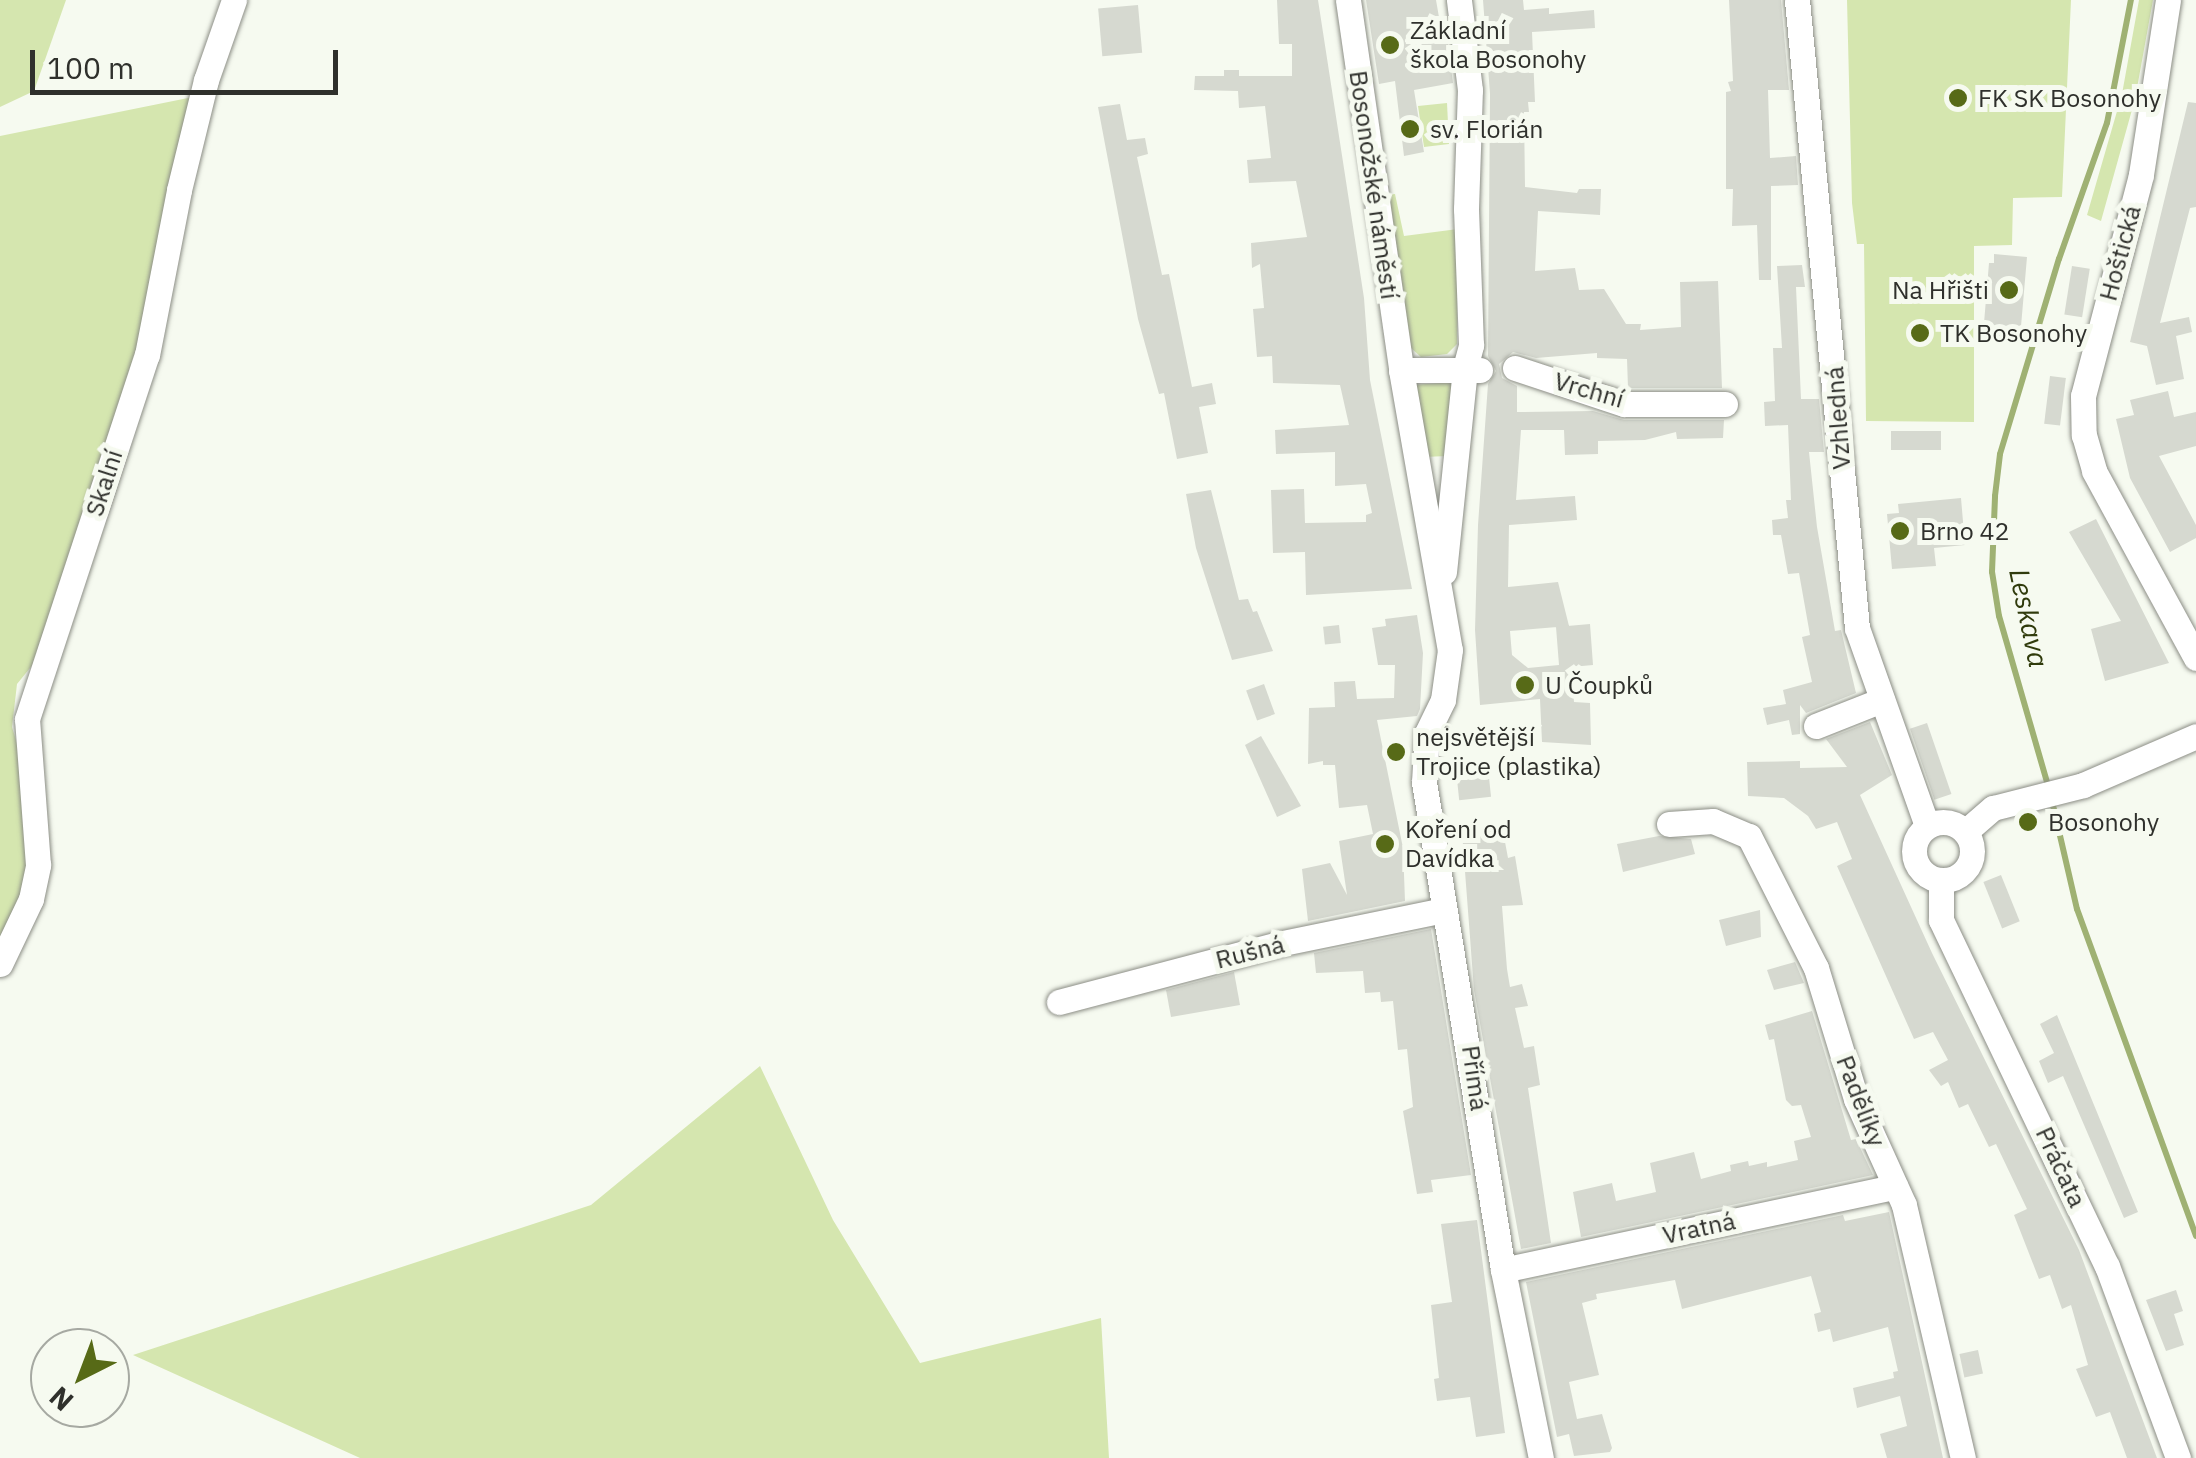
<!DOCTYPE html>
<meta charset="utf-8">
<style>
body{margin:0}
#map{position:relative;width:2196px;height:1458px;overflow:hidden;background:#f6faf0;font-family:"IBM Plex Sans",sans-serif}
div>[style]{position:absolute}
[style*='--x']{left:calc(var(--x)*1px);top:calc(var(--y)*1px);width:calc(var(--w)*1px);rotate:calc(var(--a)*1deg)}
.green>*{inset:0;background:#d5e6af}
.stream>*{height:6px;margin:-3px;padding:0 3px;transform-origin:3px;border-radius:3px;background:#9fb173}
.building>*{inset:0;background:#d6d9d0;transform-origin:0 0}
.roads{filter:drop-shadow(0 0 2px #8c8e86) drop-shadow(0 0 2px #8c8e86)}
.minor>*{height:25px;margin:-12.5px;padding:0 12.5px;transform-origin:12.5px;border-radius:12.5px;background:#fff}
.minor>.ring{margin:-12.5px;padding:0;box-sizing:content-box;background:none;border:25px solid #fff;border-radius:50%}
.dots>*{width:28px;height:28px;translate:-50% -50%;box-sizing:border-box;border:5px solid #f6faf0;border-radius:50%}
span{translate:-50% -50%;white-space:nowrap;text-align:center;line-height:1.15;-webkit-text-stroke:10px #f6faf0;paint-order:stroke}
.poi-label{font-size:25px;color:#2f302c}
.left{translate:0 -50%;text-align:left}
.right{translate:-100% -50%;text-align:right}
.street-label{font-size:25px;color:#2f302c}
.water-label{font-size:28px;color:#303b0c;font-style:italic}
.north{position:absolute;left:30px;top:1328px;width:100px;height:100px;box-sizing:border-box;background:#f6faf0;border:2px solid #a6a9a2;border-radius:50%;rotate:222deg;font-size:28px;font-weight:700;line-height:40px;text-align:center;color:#2f302c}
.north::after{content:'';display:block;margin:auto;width:35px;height:45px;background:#576a17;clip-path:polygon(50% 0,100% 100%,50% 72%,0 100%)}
.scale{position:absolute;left:30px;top:50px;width:308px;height:45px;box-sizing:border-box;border:5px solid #2f302c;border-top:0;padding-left:12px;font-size:30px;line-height:35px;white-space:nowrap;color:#2f302c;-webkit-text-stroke:8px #f6faf0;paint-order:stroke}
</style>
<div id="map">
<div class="green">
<i style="clip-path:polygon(0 0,66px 0,34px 91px,0 107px)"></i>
<i style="clip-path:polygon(1847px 0,2071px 0,2062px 197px,2013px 198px,2012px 245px,1974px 246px,1974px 422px,1866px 421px,1864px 244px,1857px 244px,1852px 203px)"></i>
<i style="clip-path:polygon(2139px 0,2153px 0,2135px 99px,2101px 221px,2087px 215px,2122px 94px)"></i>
<i style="clip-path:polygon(193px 97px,140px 344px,39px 657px,17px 684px,12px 727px,25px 770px,31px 875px,0 951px,0 136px)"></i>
<i style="clip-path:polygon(1447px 103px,1449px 144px,1424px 147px,1418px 106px)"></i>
<i style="clip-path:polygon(1395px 194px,1404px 236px,1458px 229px,1457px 344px,1447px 354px,1421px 357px,1411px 348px,1385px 195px)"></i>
<i style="clip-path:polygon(1454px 382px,1447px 456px,1424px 457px,1412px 385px)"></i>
<i style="clip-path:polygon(760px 1066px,833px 1220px,920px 1363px,1101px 1318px,1109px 1458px,360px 1458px,133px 1355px,591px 1205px)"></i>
</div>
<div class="stream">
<i style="--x:2049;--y:789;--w:180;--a:-106.1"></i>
<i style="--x:1999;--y:616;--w:45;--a:-99"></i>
<i style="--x:1992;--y:572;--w:76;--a:-87.7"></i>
<i style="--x:1995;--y:496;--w:42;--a:-83.2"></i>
<i style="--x:2000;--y:454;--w:204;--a:-73.2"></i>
<i style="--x:2059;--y:259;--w:144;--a:-70.6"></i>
<i style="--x:2107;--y:123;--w:125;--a:-79"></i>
<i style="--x:2052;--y:801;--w:111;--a:77"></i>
<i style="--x:2077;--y:909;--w:348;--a:70"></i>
</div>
<div class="building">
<i style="clip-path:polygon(1277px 0,1318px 0,1364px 298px,1370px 380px,1412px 589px,1306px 595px,1305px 552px,1273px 553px,1271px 490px,1304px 489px,1305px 523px,1366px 522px,1366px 515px,1372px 513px,1366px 484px,1335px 486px,1335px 452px,1276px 454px,1275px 430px,1349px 425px,1340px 385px,1273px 383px,1272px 356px,1257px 357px,1253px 309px,1264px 308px,1260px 264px,1252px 268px,1251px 243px,1307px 237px,1296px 181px,1249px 183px,1247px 160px,1271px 158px,1265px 106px,1239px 108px,1238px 91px,1194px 90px,1195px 76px,1224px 76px,1224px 70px,1239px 70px,1239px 76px,1292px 76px,1292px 44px,1279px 44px)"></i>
<i style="clip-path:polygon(1366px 0,1436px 0,1440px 23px,1445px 22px,1453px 83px,1414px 90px,1424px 152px,1404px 156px,1395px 81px,1379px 84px)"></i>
<i style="clip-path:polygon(1483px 0,1523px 0,1524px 10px,1549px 8px,1549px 14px,1594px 10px,1595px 28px,1532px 32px,1535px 102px,1528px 102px,1529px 112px,1524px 112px,1525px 187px,1577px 193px,1579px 189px,1601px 189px,1600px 215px,1538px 211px,1535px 271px,1575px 268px,1579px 290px,1604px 289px,1626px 324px,1641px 324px,1640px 330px,1681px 327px,1680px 282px,1718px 281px,1722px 388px,1628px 388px,1627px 359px,1597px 358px,1597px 353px,1536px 358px,1513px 352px,1499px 364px,1502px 378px,1517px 386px,1517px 412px,1593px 411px,1624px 420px,1724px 420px,1723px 438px,1677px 439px,1676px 432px,1645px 440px,1598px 441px,1598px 454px,1565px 455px,1564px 430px,1521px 430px,1516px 500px,1575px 496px,1577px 520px,1509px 525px,1508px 587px,1558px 582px,1569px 626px,1510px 631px,1512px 655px,1528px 668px,1559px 665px,1556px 627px,1590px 624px,1593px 665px,1571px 667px,1574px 702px,1590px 703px,1591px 745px,1542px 742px,1540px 699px,1480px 705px,1475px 630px,1478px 525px,1488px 384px,1496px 371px,1488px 356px,1490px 94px)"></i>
<i style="clip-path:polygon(1729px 0,1781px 0,1789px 90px,1768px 90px,1770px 158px,1796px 156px,1798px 185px,1771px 186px,1771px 280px,1759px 280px,1757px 225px,1732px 226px,1733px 189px,1726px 189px,1726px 92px,1731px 91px,1728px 82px,1733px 81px)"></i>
<i style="left:1138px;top:5px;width:48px;height:40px;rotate:85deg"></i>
<i style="clip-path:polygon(2188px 102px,2196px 103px,2196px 207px,2190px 208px,2160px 323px,2189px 317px,2192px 332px,2176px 336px,2184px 379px,2156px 385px,2147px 346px,2130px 342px)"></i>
<i style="clip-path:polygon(1120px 104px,1127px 140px,1145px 138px,1148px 154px,1137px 157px,1162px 275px,1169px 274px,1192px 387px,1212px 383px,1216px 404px,1199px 407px,1208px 453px,1177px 459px,1164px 393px,1159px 394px,1138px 319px,1098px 107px)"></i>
<i style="clip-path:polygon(1994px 254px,2027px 257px,2020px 338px,1983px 335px,1989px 263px,1994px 263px)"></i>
<i style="clip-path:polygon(1802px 265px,1805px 287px,1796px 287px,1801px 399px,1819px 399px,1824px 452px,1809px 452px,1817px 527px,1835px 631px,1841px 630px,1856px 693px,1806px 713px,1800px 705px,1800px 734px,1792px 735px,1789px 720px,1767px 725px,1763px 708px,1786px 704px,1783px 690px,1812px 682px,1802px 637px,1810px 635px,1799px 573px,1788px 574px,1781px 535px,1773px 535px,1772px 520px,1788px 518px,1786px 500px,1791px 500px,1788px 425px,1765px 426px,1764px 402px,1775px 401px,1773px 348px,1782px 348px,1777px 266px)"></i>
<i style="left:2072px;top:266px;width:18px;height:49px;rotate:9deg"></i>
<i style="left:2050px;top:376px;width:16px;height:48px;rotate:7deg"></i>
<i style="clip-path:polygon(2168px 391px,2174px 417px,2196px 412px,2196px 446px,2159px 456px,2196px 525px,2196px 538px,2170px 552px,2130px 478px,2116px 419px,2134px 415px,2130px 400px)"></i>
<i style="left:1891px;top:431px;width:50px;height:19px"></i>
<i style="clip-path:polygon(1211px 490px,1239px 600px,1248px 599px,1253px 612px,1257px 611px,1273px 651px,1232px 660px,1196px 548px,1186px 494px)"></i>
<i style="clip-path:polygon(1961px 498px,1965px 545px,1934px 548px,1936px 566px,1892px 569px,1887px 514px,1899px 513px,1898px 504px)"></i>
<i style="clip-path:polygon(2096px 519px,2169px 663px,2105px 681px,2091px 629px,2121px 621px,2069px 532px)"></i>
<i style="clip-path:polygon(1417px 615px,1423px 653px,1420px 709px,1417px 716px,1377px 720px,1403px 848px,1405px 901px,1308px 921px,1302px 869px,1330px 863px,1347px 895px,1339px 841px,1373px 834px,1367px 805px,1339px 808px,1335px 765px,1323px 765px,1323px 761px,1308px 764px,1309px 708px,1335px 707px,1334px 682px,1355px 681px,1357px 699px,1394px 698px,1395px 665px,1378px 665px,1372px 628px,1386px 626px,1385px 619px)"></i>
<i style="left:1339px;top:625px;width:18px;height:16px;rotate:84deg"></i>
<i style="left:1264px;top:684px;width:32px;height:19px;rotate:70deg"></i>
<i style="clip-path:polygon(1870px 722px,1892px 775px,1860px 795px,1932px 953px,2079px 1250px,2157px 1458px,2127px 1458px,2110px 1412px,2096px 1417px,2076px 1369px,2088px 1365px,2071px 1305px,2062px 1309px,2050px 1275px,2039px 1279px,2014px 1215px,2027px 1209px,1996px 1144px,1989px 1147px,1968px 1104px,1959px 1108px,1948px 1082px,1941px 1086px,1929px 1070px,1948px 1060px,1933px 1032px,1914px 1039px,1837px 866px,1852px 859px,1837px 822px,1816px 829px,1808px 816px,1784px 798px,1748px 796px,1747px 762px,1800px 761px,1800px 768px,1847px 767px,1826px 739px)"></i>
<i style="left:1927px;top:723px;width:75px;height:18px;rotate:71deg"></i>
<i style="clip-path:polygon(1261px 736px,1301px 806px,1277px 817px,1245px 745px)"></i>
<i style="left:1488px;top:768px;width:29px;height:32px;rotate:84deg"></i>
<i style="clip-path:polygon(1502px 826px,1508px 858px,1515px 856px,1523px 905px,1502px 906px,1507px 969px,1510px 987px,1522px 984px,1528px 1006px,1515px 1008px,1524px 1048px,1534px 1046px,1540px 1085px,1528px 1088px,1551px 1243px,1521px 1249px,1474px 990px,1462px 832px)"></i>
<i style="clip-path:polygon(1659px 836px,1691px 839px,1695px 854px,1623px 872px,1617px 844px)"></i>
<i style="left:2001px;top:875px;width:50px;height:19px;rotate:68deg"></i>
<i style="clip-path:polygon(1760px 910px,1761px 937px,1726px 946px,1719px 920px)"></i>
<i style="clip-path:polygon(1431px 929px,1471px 1175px,1431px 1180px,1433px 1192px,1417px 1194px,1403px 1111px,1413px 1107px,1407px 1049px,1398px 1050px,1393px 1001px,1381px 1002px,1380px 992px,1365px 993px,1363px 971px,1316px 973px,1314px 953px)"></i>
<i style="clip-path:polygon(1795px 962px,1804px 983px,1774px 990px,1767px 970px)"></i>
<i style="clip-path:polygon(1234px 972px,1240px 1005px,1171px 1017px,1166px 990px)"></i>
<i style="clip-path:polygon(1812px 1011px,1851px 1140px,1856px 1139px,1873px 1175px,1581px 1237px,1573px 1192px,1612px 1183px,1616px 1201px,1656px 1192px,1650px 1163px,1694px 1152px,1701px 1179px,1731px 1171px,1730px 1165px,1748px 1161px,1749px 1166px,1767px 1162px,1767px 1167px,1798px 1160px,1794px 1141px,1811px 1137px,1801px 1105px,1792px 1106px,1786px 1100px,1774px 1039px,1769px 1040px,1765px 1025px)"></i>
<i style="clip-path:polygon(2057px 1015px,2138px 1212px,2124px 1218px,2063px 1076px,2048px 1083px,2039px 1061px,2054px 1053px,2040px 1024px)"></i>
<i style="clip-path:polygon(1889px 1212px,1943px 1458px,1887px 1458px,1880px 1434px,1907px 1426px,1900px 1396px,1857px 1408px,1853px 1388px,1894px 1378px,1893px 1372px,1898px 1371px,1888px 1327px,1833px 1342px,1830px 1329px,1818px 1332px,1814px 1314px,1821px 1312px,1811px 1276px,1682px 1309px,1675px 1280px,1596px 1294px,1597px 1299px,1582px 1303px,1599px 1375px,1569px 1382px,1577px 1419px,1602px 1414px,1612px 1448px,1610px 1452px,1574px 1456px,1569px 1434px,1557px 1437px,1526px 1282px,1843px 1215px,1845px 1221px)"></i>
<i style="clip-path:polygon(1477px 1220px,1505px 1433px,1476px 1437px,1470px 1397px,1437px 1401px,1434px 1379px,1439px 1378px,1431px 1305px,1452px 1302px,1441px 1224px)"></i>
<i style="clip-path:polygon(2176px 1290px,2183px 1311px,2174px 1314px,2184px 1345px,2166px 1351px,2146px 1300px)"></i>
<i style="left:1978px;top:1350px;width:24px;height:19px;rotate:78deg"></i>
</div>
<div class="roads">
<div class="minor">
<i style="--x:1348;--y:0;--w:374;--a:81.8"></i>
<i style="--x:1401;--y:370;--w:284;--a:80.1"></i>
<i style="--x:1450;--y:650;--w:50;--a:98"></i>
<i style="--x:1443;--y:700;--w:37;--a:116"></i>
<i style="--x:1427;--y:733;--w:49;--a:93.5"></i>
<i style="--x:1424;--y:782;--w:494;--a:80.8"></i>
<i style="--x:1503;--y:1270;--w:192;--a:78.6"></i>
<i style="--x:1797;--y:0;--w:631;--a:84.54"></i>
<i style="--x:1857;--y:628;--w:210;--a:70.5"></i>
<i style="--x:2168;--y:0;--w:177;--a:98.8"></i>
<i style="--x:2141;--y:175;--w:228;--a:104.7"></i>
<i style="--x:2083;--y:396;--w:39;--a:89"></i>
<i style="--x:2084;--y:435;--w:37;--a:74"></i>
<i style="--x:2094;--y:471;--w:213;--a:61.4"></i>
<i style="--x:1515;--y:368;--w:115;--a:18.3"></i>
<i style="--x:1624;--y:404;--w:101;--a:0"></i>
<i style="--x:1401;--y:370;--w:79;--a:0"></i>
<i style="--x:1444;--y:572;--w:205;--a:-84.1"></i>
<i style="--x:1465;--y:368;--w:24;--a:-75"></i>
<i style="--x:1471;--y:345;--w:136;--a:-92.1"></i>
<i style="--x:1466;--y:209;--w:119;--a:-88.1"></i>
<i style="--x:1470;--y:90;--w:91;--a:-97"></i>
<i style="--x:1816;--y:726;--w:71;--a:-21.5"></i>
<i class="ring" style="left:1914px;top:822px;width:33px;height:33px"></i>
<i style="--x:1669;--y:824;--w:44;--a:-3.9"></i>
<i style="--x:1713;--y:821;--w:39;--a:23"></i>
<i style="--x:1749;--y:836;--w:148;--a:63.1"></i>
<i style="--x:1816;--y:968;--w:137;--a:73"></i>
<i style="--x:1856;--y:1099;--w:116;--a:65.6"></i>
<i style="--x:1904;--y:1205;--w:260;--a:76.9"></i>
<i style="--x:1965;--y:832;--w:37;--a:-41"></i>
<i style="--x:1993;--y:808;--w:93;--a:-14.3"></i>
<i style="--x:2083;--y:785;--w:123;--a:-23.4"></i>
<i style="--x:1941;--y:880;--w:40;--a:90"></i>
<i style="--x:1941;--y:920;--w:384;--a:64.4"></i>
<i style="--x:2107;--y:1266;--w:205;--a:69.7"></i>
<i style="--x:0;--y:964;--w:72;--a:-64.5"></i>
<i style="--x:31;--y:899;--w:35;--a:-78"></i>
<i style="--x:38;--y:865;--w:146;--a:-94.3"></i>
<i style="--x:27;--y:719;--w:383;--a:-71.8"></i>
<i style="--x:147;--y:355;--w:168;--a:-79"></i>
<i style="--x:179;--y:190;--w:113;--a:-76.2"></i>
<i style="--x:206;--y:80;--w:85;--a:-70.7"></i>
<i style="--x:1059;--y:1002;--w:227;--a:-14.8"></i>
<i style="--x:1278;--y:944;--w:168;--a:-11.6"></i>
<i style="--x:1503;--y:1270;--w:401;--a:-12"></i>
</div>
</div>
<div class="dots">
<i style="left:1390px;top:45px;background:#576a17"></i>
<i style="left:1958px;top:98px;background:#576a17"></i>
<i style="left:1410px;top:129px;background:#576a17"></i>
<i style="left:2009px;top:290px;background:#576a17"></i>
<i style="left:1920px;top:333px;background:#576a17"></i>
<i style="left:1900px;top:531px;background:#576a17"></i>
<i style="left:1525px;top:685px;background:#576a17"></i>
<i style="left:1396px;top:752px;background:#576a17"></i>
<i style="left:2028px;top:822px;background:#576a17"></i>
<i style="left:1385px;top:844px;background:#576a17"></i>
</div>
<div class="poi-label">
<span class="left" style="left:1410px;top:45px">Základní<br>škola Bosonohy</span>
<span class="left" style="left:1978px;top:98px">FK SK Bosonohy</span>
<span class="left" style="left:1430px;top:129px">sv. Florián</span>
<span class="right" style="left:1989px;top:290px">Na Hřišti</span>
<span class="left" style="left:1940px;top:333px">TK Bosonohy</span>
<span class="left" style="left:1920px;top:531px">Brno 42</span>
<span class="left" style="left:1545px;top:685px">U Čoupků</span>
<span class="left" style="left:1416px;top:752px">nejsvětější<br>Trojice (plastika)</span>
<span class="left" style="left:2048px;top:822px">Bosonohy</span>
<span class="left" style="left:1405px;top:844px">Koření od<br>Davídka</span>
</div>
<div class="street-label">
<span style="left:1374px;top:185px;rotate:82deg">Bosonožské náměstí</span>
<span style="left:2120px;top:253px;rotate:-75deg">Hoštická</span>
<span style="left:1589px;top:390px;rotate:16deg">Vrchní</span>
<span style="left:1838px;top:418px;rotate:-94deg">Vzhledná</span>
<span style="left:104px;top:483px;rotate:-72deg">Skalní</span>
<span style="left:1250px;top:952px;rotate:-14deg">Rušná</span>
<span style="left:1475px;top:1078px;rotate:82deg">Přímá</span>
<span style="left:1861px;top:1101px;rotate:69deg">Padělíky</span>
<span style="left:2061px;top:1167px;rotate:65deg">Práčata</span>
<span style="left:1699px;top:1228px;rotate:-12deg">Vratná</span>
</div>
<div class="water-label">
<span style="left:2029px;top:618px;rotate:78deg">Leskava</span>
</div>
<div class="north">N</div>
<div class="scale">100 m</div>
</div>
